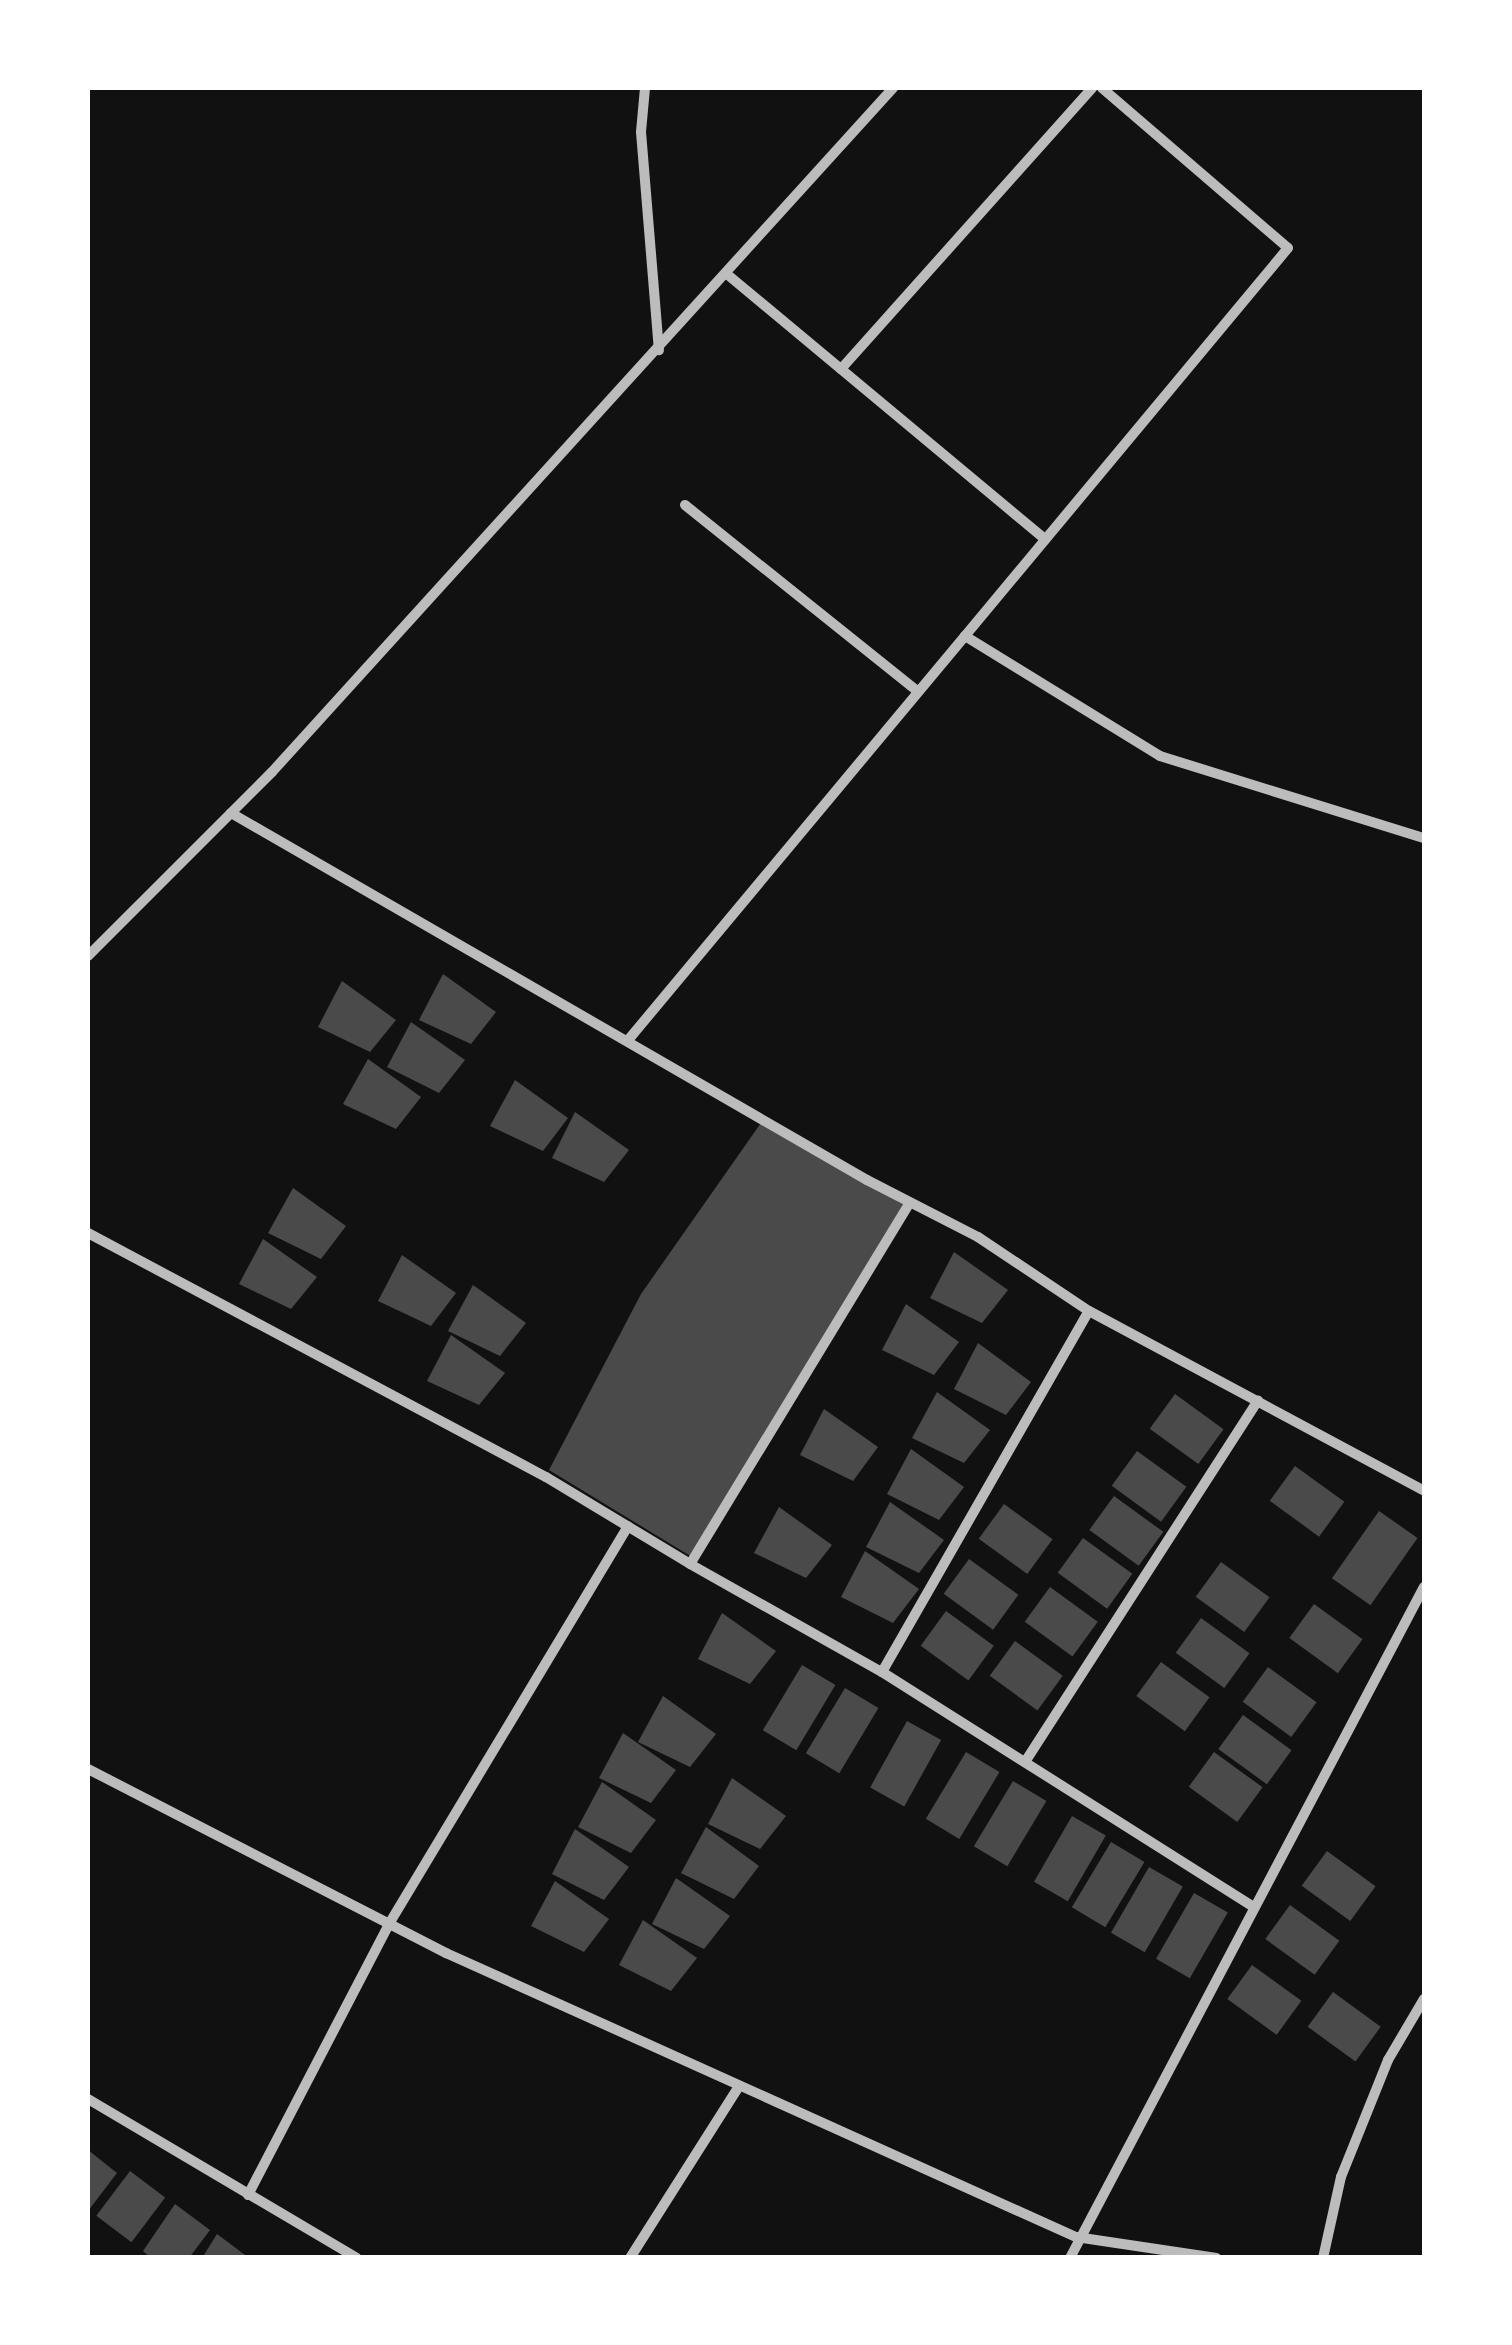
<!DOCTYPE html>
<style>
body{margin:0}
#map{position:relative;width:1512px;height:2345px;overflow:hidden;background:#111;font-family:Karla,sans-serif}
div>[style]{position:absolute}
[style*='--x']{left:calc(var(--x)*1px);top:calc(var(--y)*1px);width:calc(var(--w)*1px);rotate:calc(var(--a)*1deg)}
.building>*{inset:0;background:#4a4a4a;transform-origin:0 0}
.minor>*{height:10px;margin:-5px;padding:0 5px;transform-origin:5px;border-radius:5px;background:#bcbcbc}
span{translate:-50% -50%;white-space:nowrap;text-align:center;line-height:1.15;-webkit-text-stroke:8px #fff;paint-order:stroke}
.frame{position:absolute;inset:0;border:90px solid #fff;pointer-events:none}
</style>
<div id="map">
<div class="building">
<i style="clip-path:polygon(443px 974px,496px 1012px,471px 1044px,419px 1020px)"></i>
<i style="clip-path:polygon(342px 981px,396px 1020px,370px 1052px,318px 1027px)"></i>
<i style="clip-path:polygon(411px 1022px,465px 1060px,439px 1093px,387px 1067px)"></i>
<i style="clip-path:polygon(368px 1059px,421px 1097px,396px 1129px,343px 1104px)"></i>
<i style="clip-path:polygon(515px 1080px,568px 1118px,543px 1151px,490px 1126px)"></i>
<i style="clip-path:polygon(575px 1112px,629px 1150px,604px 1182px,552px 1158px)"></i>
<i style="clip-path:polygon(763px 1120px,907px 1205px,692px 1557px,549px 1470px,641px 1294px)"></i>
<i style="clip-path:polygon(293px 1188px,346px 1226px,321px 1259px,268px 1233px)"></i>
<i style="clip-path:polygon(263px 1239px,317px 1277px,291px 1309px,239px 1284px)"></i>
<i style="clip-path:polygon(954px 1252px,1008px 1290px,982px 1323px,930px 1298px)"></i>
<i style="clip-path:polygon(402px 1255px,456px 1293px,431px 1326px,378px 1301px)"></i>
<i style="clip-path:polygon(473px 1285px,526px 1323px,500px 1356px,448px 1331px)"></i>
<i style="clip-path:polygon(906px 1304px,959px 1342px,934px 1375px,882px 1350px)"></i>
<i style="clip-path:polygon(451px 1335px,505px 1373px,479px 1405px,427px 1381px)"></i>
<i style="clip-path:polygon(978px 1343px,1031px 1382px,1006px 1415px,954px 1389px)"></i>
<i style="clip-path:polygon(937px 1392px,990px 1430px,964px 1463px,912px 1438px)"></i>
<i style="left:1175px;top:1394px;width:60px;height:43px;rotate:36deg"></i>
<i style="clip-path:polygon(824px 1409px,878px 1447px,853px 1481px,800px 1455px)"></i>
<i style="clip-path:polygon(911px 1449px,964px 1487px,939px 1520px,887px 1494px)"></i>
<i style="left:1137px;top:1451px;width:61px;height:43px;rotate:36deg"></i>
<i style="left:1295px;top:1466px;width:61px;height:43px;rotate:36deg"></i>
<i style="left:1114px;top:1496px;width:61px;height:42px;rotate:36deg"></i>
<i style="clip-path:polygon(890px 1502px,944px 1540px,919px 1573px,866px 1547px)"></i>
<i style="left:1004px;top:1504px;width:60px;height:43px;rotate:36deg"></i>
<i style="clip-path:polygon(779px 1507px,832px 1545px,806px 1578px,754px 1553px)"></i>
<i style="left:1379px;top:1511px;width:47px;height:82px;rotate:35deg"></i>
<i style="left:1083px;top:1538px;width:61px;height:43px;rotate:36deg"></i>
<i style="clip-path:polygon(865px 1551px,919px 1589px,893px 1623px,841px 1597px)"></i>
<i style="left:969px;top:1559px;width:61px;height:43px;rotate:36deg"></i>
<i style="left:1221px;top:1562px;width:60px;height:43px;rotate:36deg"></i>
<i style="left:1050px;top:1587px;width:59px;height:43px;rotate:36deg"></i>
<i style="left:1314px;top:1604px;width:60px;height:42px;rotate:36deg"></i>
<i style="left:946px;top:1611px;width:59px;height:43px;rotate:36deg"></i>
<i style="clip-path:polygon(722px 1613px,776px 1651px,750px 1684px,698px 1659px)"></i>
<i style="left:1201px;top:1618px;width:60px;height:43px;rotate:36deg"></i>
<i style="left:1015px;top:1641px;width:59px;height:43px;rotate:36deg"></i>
<i style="left:1161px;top:1662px;width:60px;height:42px;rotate:36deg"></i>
<i style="left:802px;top:1665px;width:39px;height:76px;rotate:31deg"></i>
<i style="left:1268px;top:1667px;width:60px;height:43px;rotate:36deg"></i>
<i style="left:845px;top:1688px;width:39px;height:76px;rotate:31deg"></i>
<i style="clip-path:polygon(663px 1696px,716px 1734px,690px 1767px,638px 1742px)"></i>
<i style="left:1243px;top:1715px;width:60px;height:42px;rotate:36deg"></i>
<i style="left:907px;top:1721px;width:39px;height:76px;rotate:29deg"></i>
<i style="clip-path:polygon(623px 1733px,676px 1770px,651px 1803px,599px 1778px)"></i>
<i style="left:966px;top:1752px;width:39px;height:78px;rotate:31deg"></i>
<i style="left:1214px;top:1752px;width:60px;height:43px;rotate:36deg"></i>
<i style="clip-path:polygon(732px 1778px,786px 1816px,760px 1849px,708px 1824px)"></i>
<i style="left:1013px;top:1781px;width:39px;height:76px;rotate:31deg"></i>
<i style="clip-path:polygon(602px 1782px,656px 1820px,631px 1853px,578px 1827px)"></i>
<i style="left:1072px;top:1816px;width:39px;height:76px;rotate:30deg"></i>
<i style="clip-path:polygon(706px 1827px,759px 1866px,734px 1899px,681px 1873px)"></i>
<i style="clip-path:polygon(575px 1829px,629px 1867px,604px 1900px,552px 1874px)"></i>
<i style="left:1111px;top:1842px;width:39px;height:76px;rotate:31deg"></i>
<i style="left:1327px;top:1851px;width:60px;height:43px;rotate:36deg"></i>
<i style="left:1149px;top:1867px;width:39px;height:76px;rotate:30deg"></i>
<i style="clip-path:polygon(676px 1878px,730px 1916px,704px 1949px,652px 1924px)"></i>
<i style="clip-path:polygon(555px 1881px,609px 1919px,584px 1952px,531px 1926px)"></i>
<i style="left:1194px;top:1893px;width:39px;height:76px;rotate:30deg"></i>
<i style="left:1290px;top:1905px;width:61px;height:42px;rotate:36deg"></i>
<i style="clip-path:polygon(643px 1920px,697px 1958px,671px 1991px,619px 1965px)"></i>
<i style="left:1252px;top:1965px;width:61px;height:42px;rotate:36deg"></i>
<i style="left:1333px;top:1992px;width:59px;height:43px;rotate:36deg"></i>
<i style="clip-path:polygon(88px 2150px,117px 2173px,88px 2211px)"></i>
<i style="left:130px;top:2171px;width:44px;height:56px;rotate:37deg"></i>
<i style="clip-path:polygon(175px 2204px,210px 2230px,189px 2258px,151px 2258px,143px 2251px)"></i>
<i style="clip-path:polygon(217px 2234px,249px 2258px,202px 2258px)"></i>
</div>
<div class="minor">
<i style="--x:645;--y:88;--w:44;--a:95.2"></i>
<i style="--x:641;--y:132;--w:219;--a:85.3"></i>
<i style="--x:1102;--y:88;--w:245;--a:40.7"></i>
<i style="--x:1288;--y:248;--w:505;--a:129.78"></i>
<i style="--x:965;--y:636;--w:229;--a:31.6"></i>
<i style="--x:1160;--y:756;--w:276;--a:17.3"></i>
<i style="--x:728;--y:275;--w:413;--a:39.8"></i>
<i style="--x:841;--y:369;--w:377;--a:-48.2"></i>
<i style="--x:685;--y:505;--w:295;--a:38.7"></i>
<i style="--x:231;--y:813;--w:734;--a:29.99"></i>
<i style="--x:867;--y:1180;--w:125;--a:27.2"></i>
<i style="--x:978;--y:1237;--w:133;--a:33.7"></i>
<i style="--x:1089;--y:1311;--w:380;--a:28.2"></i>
<i style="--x:88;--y:956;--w:260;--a:-45"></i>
<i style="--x:272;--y:772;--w:924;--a:-47.76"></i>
<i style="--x:629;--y:1039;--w:525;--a:-50.18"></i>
<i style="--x:909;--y:1204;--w:421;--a:121.3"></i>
<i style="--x:690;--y:1564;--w:220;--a:29.4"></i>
<i style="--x:882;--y:1672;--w:436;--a:32.3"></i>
<i style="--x:88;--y:1233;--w:519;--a:28.05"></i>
<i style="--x:546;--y:1477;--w:168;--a:31.1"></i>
<i style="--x:882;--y:1672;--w:416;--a:-60.2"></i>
<i style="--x:1025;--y:1762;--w:430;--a:-57.2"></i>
<i style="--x:88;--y:1769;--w:403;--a:27.2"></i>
<i style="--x:446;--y:1953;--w:691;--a:24.27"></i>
<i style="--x:1076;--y:2237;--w:142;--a:8.5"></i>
<i style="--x:88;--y:2099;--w:312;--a:30.6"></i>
<i style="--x:248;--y:2195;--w:305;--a:-62.5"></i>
<i style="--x:389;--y:1924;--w:464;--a:-59"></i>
<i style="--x:630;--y:2258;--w:204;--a:-57.6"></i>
<i style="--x:1070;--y:2258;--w:759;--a:-62.19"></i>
<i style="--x:1323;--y:2258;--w:83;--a:-77.5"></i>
<i style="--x:1341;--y:2177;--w:126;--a:-68.1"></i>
<i style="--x:1388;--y:2060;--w:71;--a:-59.5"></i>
</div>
<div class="frame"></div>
</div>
